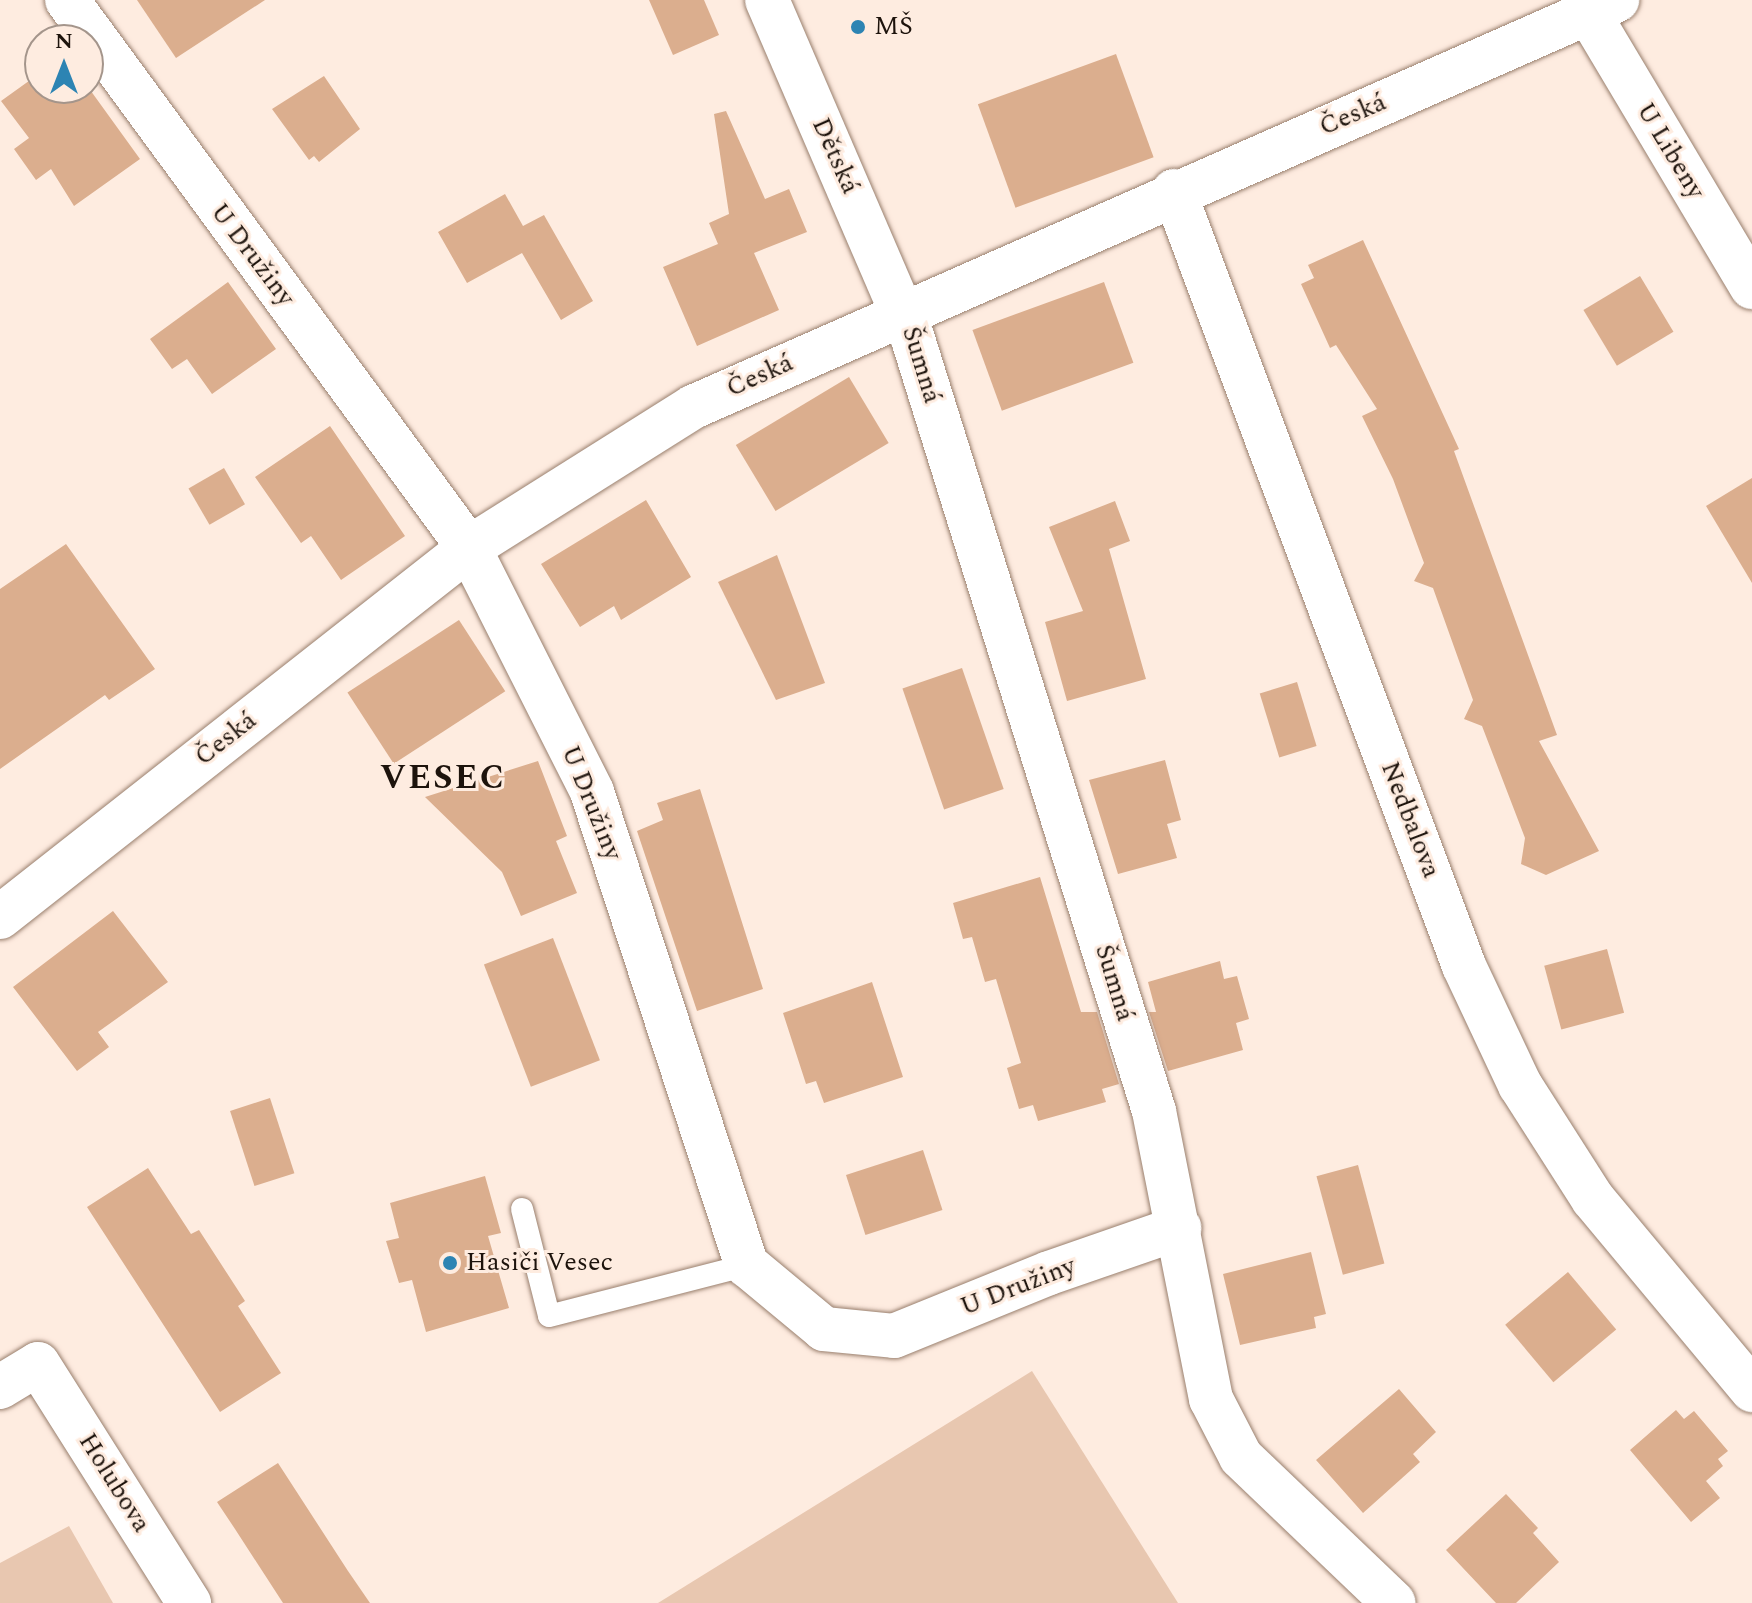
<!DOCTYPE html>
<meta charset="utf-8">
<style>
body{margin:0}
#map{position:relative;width:1752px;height:1603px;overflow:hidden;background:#feece0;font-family:Spectral,serif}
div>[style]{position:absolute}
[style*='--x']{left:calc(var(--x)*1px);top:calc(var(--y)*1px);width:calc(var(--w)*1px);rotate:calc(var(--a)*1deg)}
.green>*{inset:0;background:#e8c7b0}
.building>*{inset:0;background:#dbae8e;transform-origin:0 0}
.roads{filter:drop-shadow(0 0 2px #997f6d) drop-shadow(0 0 2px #997f6d)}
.lane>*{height:22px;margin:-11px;padding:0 11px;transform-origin:11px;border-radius:11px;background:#fff}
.street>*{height:44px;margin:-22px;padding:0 22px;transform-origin:22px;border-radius:22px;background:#fff}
.dots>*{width:22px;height:22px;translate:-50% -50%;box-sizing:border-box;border:4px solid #feece0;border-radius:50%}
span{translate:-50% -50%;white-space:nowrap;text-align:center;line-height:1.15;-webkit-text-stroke:6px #feece0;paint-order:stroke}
.poi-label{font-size:26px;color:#1d130c}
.left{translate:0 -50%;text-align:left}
.street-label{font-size:26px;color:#1d130c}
.district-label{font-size:34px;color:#1d130c;font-weight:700;letter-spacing:2px}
.north{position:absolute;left:24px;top:24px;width:80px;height:80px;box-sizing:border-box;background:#feece0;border:2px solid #a4958b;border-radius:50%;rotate:0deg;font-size:22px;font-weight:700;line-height:32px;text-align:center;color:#1d130c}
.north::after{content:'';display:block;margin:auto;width:28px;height:36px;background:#2d84b3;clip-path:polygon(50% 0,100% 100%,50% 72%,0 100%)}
</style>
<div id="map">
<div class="green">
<i style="clip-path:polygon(1032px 1371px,1178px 1603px,658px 1603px)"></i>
<i style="clip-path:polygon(69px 1526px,113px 1603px,0 1603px,0 1563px)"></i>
</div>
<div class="building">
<i style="clip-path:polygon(137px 0,265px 0,176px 58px)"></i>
<i style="clip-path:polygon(649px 0,704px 0,719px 35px,673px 55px)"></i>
<i style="left:1116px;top:54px;width:110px;height:147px;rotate:70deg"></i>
<i style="clip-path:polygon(40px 73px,40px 88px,88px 87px,140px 159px,74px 206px,51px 169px,36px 180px,14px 149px,29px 138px,1px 101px)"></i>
<i style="clip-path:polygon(324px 76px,360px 129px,319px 162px,314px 156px,309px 160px,272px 109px)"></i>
<i style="clip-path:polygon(726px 111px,765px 199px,789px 189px,807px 232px,754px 253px,779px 310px,697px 346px,663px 267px,718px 244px,709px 223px,729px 214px,714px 114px)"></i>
<i style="clip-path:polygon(505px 194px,523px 226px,544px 215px,593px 301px,561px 320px,522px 253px,467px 283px,438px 232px)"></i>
<i style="clip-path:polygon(1363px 240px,1459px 449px,1454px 451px,1557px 735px,1539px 741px,1599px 851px,1546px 875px,1521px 864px,1525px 838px,1482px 726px,1464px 719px,1473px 700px,1433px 588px,1414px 581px,1424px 563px,1393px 479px,1362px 416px,1377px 409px,1336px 345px,1330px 348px,1301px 284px,1314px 278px,1308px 265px)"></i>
<i style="left:1640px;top:276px;width:65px;height:66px;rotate:59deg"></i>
<i style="clip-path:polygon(228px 282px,276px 349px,212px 394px,187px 359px,172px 369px,150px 339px)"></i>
<i style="left:1104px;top:282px;width:86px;height:140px;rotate:70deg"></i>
<i style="left:849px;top:377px;width:77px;height:132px;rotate:59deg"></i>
<i style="clip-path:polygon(330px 426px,405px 536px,341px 580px,311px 536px,301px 543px,255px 477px)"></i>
<i style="left:224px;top:468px;width:42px;height:41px;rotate:60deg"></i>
<i style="clip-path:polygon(1752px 478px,1752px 583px,1706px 506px)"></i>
<i style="clip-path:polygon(646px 500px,691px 577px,621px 620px,614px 606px,580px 627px,541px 564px)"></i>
<i style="clip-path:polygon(1115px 501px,1130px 541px,1109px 549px,1146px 679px,1067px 701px,1045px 622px,1083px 611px,1049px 527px)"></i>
<i style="clip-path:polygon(66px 544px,155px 669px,109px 700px,105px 695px,0 769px,0 589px)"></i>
<i style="clip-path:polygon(777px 555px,825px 683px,776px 700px,718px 582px)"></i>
<i style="left:459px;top:620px;width:85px;height:133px;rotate:57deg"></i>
<i style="left:962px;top:668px;width:128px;height:63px;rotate:71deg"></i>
<i style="left:1297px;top:682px;width:67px;height:39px;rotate:73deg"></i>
<i style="clip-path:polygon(1165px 760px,1181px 820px,1167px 824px,1177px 858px,1118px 874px,1089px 780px)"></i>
<i style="clip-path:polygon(538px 761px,567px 836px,556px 841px,577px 893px,521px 916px,502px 872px,425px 797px)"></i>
<i style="clip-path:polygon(700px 789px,763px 989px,697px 1011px,637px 831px,663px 820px,657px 803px)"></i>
<i style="clip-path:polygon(1040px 877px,1081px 1012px,1097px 1012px,1119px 1084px,1102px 1089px,1106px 1102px,1038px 1121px,1033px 1105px,1019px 1109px,1007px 1068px,1021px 1063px,996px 979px,985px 982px,972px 937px,963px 939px,953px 903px)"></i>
<i style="clip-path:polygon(113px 911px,168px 982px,98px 1032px,109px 1047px,77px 1071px,13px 987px)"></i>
<i style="left:553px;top:938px;width:131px;height:74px;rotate:69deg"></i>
<i style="left:1607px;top:949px;width:66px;height:65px;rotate:75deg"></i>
<i style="clip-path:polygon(1220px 961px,1224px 979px,1237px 976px,1249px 1019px,1236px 1023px,1243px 1050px,1168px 1071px,1149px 1012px,1156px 1012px,1148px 982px)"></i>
<i style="clip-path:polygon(872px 982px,903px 1077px,824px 1103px,816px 1081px,806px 1084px,783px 1013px)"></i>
<i style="left:270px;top:1098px;width:79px;height:42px;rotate:72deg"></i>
<i style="left:923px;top:1150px;width:63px;height:81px;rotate:72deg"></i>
<i style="left:1358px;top:1165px;width:102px;height:43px;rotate:75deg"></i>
<i style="clip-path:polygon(148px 1168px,191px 1234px,199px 1230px,245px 1301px,238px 1306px,281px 1373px,220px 1412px,87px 1207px)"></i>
<i style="clip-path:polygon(485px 1176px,501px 1233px,488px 1236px,509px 1308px,426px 1332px,412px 1280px,399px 1283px,386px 1241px,399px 1238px,390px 1203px)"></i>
<i style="clip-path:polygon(1311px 1252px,1326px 1314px,1314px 1317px,1316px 1328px,1240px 1345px,1223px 1274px)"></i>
<i style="left:1568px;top:1272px;width:75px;height:82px;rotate:50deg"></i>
<i style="clip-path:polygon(1399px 1389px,1436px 1432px,1413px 1454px,1420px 1462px,1363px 1513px,1316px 1460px)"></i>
<i style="clip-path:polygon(1676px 1410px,1684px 1419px,1694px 1411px,1728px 1451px,1718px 1459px,1723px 1466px,1706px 1481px,1720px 1498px,1691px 1522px,1630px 1450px)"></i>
<i style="clip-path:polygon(278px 1463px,348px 1571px,370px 1603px,283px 1603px,235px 1529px,217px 1502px)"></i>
<i style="clip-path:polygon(1506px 1494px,1538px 1528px,1533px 1533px,1559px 1562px,1516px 1603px,1496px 1603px,1446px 1550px)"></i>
</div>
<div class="roads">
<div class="lane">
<i style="--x:522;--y:1209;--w:110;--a:75.8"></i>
<i style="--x:549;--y:1316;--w:204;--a:-14.4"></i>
</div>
<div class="street">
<i style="--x:67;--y:0;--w:680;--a:53.74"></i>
<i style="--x:469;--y:548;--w:273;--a:63.2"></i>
<i style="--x:592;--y:792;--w:498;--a:71.9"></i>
<i style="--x:747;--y:1265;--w:100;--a:39.7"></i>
<i style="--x:824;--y:1329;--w:70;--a:5.7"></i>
<i style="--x:894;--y:1336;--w:167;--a:-22.1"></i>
<i style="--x:1049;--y:1273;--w:138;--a:-19.1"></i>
<i style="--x:767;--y:0;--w:366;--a:66.7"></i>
<i style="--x:912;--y:336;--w:812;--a:72.66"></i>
<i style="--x:1154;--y:1111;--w:294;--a:78.8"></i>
<i style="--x:1211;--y:1399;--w:65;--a:62.7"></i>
<i style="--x:1241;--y:1457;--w:211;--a:43.7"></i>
<i style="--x:1589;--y:14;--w:318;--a:59.2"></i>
<i style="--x:1174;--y:191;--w:827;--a:69.48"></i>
<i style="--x:1464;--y:966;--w:132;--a:64.8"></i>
<i style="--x:1520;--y:1085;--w:135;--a:57.4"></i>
<i style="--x:1593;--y:1199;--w:249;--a:50.2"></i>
<i style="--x:0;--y:917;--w:597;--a:-38.19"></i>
<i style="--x:469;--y:548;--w:265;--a:-32.2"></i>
<i style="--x:693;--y:407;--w:1010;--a:-23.77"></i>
<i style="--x:0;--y:1387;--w:44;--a:-31.2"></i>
<i style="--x:38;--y:1364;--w:283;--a:57.7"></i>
</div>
</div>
<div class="dots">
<i style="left:858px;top:27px;background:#2d84b3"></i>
<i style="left:450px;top:1263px;background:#2d84b3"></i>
</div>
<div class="poi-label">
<span class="left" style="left:874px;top:27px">MŠ</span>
<span class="left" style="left:466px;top:1263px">Hasiči Vesec</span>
</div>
<div class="street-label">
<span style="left:1353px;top:115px;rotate:-23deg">Česká</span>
<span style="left:1670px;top:151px;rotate:59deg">U Libeny</span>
<span style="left:835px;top:156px;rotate:66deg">Dětská</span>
<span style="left:252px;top:255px;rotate:53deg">U Družiny</span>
<span style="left:921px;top:365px;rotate:73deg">Šumná</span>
<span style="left:760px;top:376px;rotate:-24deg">Česká</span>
<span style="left:226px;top:739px;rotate:-38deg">Česká</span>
<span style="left:591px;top:803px;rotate:68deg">U Družiny</span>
<span style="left:1410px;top:820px;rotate:69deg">Nedbalova</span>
<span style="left:1114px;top:983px;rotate:73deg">Šumná</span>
<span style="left:1018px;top:1287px;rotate:-21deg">U Družiny</span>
<span style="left:114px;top:1483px;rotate:58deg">Holubova</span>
</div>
<div class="district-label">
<span style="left:443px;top:779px">VESEC</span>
</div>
<div class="north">N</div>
</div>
